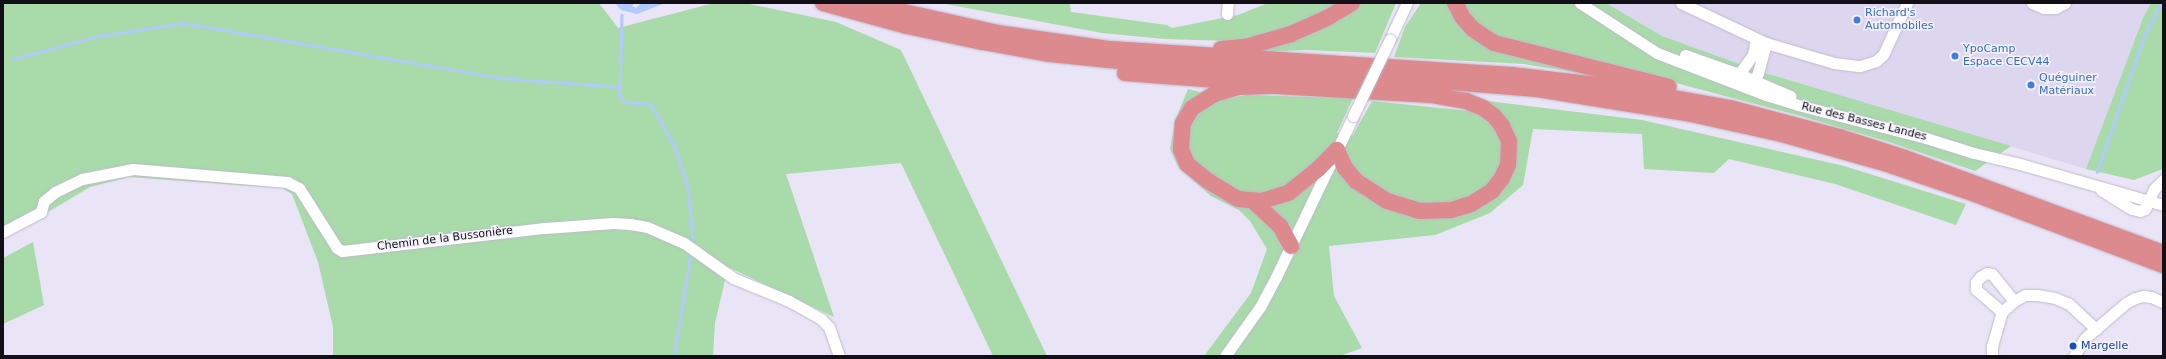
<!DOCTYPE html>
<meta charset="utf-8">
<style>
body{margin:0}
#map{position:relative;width:2166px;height:359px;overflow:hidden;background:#e9e4f6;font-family:"DejaVu Sans",sans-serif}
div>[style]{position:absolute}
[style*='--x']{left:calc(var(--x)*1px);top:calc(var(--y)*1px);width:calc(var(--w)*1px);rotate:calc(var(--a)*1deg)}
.built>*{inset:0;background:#ddd6ef}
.green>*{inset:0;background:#a8daaa}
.water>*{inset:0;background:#afcafb}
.stream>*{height:2.5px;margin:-1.25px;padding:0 1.25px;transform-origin:1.25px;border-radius:1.25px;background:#afcafb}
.roads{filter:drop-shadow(0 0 1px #c0bbcc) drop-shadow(0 0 1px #c0bbcc)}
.minor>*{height:11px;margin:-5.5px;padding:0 5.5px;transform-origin:5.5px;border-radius:5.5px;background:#fff}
.highway>*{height:16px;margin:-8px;padding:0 8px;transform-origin:8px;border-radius:8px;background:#dc8a8d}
.bridges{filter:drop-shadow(0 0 1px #c0bbcc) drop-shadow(0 0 1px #c0bbcc)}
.minor-bridge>*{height:11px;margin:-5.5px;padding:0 5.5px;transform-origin:5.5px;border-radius:5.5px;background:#fff}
.dots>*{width:11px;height:11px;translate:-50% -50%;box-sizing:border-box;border:2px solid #f5f2fd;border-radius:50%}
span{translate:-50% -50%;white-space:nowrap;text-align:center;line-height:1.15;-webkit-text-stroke:3px #f5f2fd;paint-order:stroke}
.shop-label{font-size:11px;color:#366cbe}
.left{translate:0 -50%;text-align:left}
.street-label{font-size:11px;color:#121016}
.transit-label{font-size:11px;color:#164399}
.frame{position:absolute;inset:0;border:4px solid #121016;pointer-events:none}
</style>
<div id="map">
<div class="built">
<i style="clip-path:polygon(1606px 3px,2151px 3px,2143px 18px,2086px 169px,1762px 72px,1662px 36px)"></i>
</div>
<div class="green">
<i style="clip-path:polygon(3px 3px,599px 3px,618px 28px,714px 3px,745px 3px,836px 22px,901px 50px,1047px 356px,993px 356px,901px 163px,786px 174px,834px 317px,728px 267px,715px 323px,713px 356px,333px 356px,333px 327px,318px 262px,292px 194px,282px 188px,129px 177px,90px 187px,3px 239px)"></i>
<i style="clip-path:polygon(940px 3px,1070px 3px,1071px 12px,1167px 25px,1172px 28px,1238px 15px,1268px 3px,1396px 3px,1375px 53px,1307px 50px,1260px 52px,1230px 41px,1165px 39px,1102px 33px)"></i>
<i style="clip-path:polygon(1421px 3px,1606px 3px,1662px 36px,1762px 72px,2011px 146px,1975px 171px,1886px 141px,1797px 115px,1604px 64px,1591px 75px,1524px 64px,1394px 57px,1405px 27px)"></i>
<i style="clip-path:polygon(2151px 3px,2163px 3px,2163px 169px,2134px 180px,2086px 169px,2143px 18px)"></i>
<i style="clip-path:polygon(1188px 89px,1227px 99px,1247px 95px,1353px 98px,1337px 133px,1353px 135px,1372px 101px,1469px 111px,1487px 101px,1642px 120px,1844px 166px,1966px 204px,1956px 225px,1835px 184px,1729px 159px,1714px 173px,1644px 169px,1642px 134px,1533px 129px,1523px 185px,1490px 213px,1435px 235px,1329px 246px,1334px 296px,1362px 348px,1340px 356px,1204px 356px,1251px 293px,1267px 249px,1250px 221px,1239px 210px,1211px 196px,1179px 168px,1170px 149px,1175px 121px)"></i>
<i style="clip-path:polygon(33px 242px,44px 305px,3px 324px,3px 258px)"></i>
</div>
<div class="water">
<i style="clip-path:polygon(615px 3px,634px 3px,632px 6px,636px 8px,641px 3px,665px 3px,637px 14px,621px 10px)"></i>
</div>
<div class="stream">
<i style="--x:622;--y:15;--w:81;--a:91.4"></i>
<i style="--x:620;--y:96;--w:7;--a:56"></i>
<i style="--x:624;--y:102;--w:27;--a:4"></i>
<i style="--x:651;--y:104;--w:49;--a:60.8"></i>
<i style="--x:675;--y:147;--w:43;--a:72.4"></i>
<i style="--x:688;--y:188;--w:52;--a:84.5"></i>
<i style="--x:12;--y:59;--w:90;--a:-14.8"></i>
<i style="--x:99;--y:36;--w:85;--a:-8.8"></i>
<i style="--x:183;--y:23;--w:322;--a:9.8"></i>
<i style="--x:500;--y:78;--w:120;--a:4.3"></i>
<i style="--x:2097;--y:172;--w:144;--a:-70.9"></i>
<i style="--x:2144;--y:36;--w:37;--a:-63"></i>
<i style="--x:674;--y:356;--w:101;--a:-80.9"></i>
</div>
<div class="roads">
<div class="minor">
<i style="--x:1580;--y:3;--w:92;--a:33"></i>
<i style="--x:1657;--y:53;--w:117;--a:21.1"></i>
<i style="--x:1766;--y:95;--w:34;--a:17"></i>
<i style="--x:1798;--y:105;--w:132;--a:14.5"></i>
<i style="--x:1926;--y:138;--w:50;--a:17.4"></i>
<i style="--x:1974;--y:153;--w:47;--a:13.4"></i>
<i style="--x:2020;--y:164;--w:149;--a:16"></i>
<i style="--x:1681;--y:3;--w:94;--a:25.2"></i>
<i style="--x:1766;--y:43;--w:71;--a:16.4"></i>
<i style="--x:1834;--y:63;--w:26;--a:7"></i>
<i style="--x:1860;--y:66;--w:17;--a:-17"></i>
<i style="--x:1876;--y:61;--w:9;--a:-41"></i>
<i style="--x:1883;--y:55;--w:57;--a:-65.2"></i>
<i style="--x:2032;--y:3;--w:13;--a:23"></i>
<i style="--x:2044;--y:8;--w:11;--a:0"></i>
<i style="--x:2055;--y:8;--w:11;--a:-27"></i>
<i style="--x:1227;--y:14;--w:11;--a:-85"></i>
<i style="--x:1390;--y:39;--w:40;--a:-65"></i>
<i style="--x:1685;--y:55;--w:57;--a:19.4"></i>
<i style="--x:1739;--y:74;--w:56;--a:23.3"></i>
<i style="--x:1739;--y:74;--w:24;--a:-54"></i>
<i style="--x:1753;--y:55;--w:15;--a:-79"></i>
<i style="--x:1748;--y:81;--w:6;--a:-9"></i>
<i style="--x:1754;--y:80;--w:8;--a:-60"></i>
<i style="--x:1758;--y:73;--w:31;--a:-75"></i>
<i style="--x:2101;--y:190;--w:36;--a:32"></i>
<i style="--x:2132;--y:209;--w:8;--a:14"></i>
<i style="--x:2140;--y:211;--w:5;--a:-22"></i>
<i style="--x:2145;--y:209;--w:22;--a:-66"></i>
<i style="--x:2154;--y:189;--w:13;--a:-45"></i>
<i style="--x:3;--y:232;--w:43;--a:-27.8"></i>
<i style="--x:41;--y:212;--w:11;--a:-75"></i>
<i style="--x:44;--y:201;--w:14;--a:-39"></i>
<i style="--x:55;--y:192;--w:30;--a:-26"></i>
<i style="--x:82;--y:179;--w:52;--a:-11.1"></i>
<i style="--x:133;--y:169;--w:155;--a:4.8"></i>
<i style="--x:287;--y:182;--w:13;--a:27"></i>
<i style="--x:299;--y:188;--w:71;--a:57.7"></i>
<i style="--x:337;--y:248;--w:6;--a:31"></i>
<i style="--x:342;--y:251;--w:204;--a:-6.5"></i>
<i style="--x:545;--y:228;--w:68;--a:-4.2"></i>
<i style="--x:613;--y:223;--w:17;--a:3"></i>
<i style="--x:630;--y:224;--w:17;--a:10"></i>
<i style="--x:647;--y:227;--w:40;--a:23.4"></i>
<i style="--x:684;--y:243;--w:60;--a:35.5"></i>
<i style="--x:733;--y:278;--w:61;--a:22.3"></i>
<i style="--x:789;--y:301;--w:37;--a:29"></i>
<i style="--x:821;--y:319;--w:11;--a:45"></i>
<i style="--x:829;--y:327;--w:31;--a:71"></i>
<i style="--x:2002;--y:312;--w:35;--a:-139"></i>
<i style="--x:1976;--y:289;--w:7;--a:-90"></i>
<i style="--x:1976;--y:282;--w:6;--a:-51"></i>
<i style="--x:1980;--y:277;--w:8;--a:-30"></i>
<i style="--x:1987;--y:273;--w:5;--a:11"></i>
<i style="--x:1992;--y:274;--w:35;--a:51"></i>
<i style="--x:1225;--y:356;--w:60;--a:-54.5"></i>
<i style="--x:1260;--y:307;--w:34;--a:-62"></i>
<i style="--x:1276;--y:277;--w:178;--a:-64.4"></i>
<i style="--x:1992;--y:356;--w:10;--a:-90"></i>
<i style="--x:1992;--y:346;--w:35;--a:-74"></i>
<i style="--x:2002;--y:312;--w:16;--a:-43"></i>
<i style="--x:2014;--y:301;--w:13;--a:-29"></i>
<i style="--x:2025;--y:295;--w:12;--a:0"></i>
<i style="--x:2037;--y:295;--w:18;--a:9"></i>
<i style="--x:2055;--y:298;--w:15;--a:23"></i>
<i style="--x:2069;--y:304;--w:37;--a:43"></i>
<i style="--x:2074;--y:356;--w:21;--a:-59"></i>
<i style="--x:2085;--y:338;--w:54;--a:-40.5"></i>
<i style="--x:2126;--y:303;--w:10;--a:-29"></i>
<i style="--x:2135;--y:298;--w:8;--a:-14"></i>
<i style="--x:2143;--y:296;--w:8;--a:7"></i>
<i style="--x:2151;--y:297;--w:13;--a:23"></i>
</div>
<div class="highway">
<i style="--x:823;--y:3;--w:87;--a:15.3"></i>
<i style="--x:907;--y:26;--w:78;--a:11.9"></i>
<i style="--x:983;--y:42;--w:68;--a:10.2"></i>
<i style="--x:1050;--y:54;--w:129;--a:5.8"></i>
<i style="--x:1178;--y:67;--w:248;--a:3"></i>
<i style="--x:1426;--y:80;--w:111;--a:4.6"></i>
<i style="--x:1537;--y:89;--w:156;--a:9.2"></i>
<i style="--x:1691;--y:114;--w:93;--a:12.4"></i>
<i style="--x:1782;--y:134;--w:109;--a:15.9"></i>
<i style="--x:1887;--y:164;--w:93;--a:18.8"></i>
<i style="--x:1975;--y:194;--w:201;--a:20.7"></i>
<i style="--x:864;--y:3;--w:136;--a:12.7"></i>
<i style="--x:997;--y:33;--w:114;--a:8.1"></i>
<i style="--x:1110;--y:49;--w:402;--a:3.7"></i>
<i style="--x:1511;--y:75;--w:96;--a:6.6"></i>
<i style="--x:1606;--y:86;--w:126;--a:10.1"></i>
<i style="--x:1730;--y:108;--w:114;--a:14.8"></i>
<i style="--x:1840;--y:137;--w:68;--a:17.9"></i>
<i style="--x:1905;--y:158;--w:275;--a:20.2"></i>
<i style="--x:1455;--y:3;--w:17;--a:62"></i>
<i style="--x:1463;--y:18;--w:15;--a:48"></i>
<i style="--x:1473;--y:29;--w:25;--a:34"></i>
<i style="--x:1494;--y:43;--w:180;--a:14.1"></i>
<i style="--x:1221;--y:49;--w:25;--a:-5"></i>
<i style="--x:1246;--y:47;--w:47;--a:-16.1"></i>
<i style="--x:1291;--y:34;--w:39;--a:-24"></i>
<i style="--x:1327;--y:18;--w:29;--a:-31"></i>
<i style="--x:1125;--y:73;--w:146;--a:4.3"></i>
<i style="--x:1271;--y:84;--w:5;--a:22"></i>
<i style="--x:1276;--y:86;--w:156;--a:3.3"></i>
<i style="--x:1432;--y:95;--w:35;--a:10"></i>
<i style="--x:1466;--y:101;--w:18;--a:22"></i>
<i style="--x:1483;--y:108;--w:14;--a:36"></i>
<i style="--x:1494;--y:116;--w:13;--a:51"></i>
<i style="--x:1502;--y:126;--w:17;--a:65"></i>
<i style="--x:1509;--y:141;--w:24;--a:92"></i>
<i style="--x:1508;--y:165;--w:14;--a:115"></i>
<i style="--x:1502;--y:178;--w:16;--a:128"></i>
<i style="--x:1492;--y:191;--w:25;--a:148"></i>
<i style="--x:1471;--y:204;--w:21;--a:163"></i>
<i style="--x:1451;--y:210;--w:31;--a:178"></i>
<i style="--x:1420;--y:211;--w:34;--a:-163"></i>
<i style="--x:1387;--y:201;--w:37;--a:-147"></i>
<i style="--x:1356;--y:181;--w:17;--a:-130"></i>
<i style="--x:1345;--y:168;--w:20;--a:-114"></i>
<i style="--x:1337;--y:150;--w:27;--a:135"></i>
<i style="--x:1318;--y:169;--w:38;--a:141"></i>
<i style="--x:1288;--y:193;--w:27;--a:163"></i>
<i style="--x:1262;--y:201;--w:24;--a:-175"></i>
<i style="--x:1238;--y:199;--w:35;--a:-149"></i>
<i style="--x:1208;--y:181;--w:27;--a:-141"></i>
<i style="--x:1187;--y:164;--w:16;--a:-112"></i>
<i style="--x:1181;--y:149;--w:26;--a:-86"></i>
<i style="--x:1183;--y:123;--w:17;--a:-59"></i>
<i style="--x:1192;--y:108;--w:26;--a:-32"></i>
<i style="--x:1214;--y:94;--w:26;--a:-16"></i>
<i style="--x:1239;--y:87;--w:37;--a:-2"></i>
<i style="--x:1253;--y:201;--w:37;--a:43"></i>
<i style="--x:1280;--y:226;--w:23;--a:61"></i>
</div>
</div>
<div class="bridges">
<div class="minor-bridge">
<i style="--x:1353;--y:116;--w:85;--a:-64.3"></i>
</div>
</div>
<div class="dots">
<i style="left:1857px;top:20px;background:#3f7fe0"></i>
<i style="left:1955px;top:56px;background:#3f7fe0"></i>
<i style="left:2031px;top:85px;background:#3f7fe0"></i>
<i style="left:2073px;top:346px;background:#1a4fb4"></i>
</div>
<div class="shop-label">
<span class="left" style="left:1865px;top:20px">Richard's<br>Automobiles</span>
<span class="left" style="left:1963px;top:56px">YpoCamp<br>Espace CECV44</span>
<span class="left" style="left:2039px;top:85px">Quéguiner<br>Matériaux</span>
</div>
<div class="street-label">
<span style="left:1864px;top:122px;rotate:14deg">Rue des Basses Landes</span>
<span style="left:445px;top:239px;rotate:-7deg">Chemin de la Bussonière</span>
</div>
<div class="transit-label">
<span class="left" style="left:2081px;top:346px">Margelle</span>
</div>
<div class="frame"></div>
</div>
